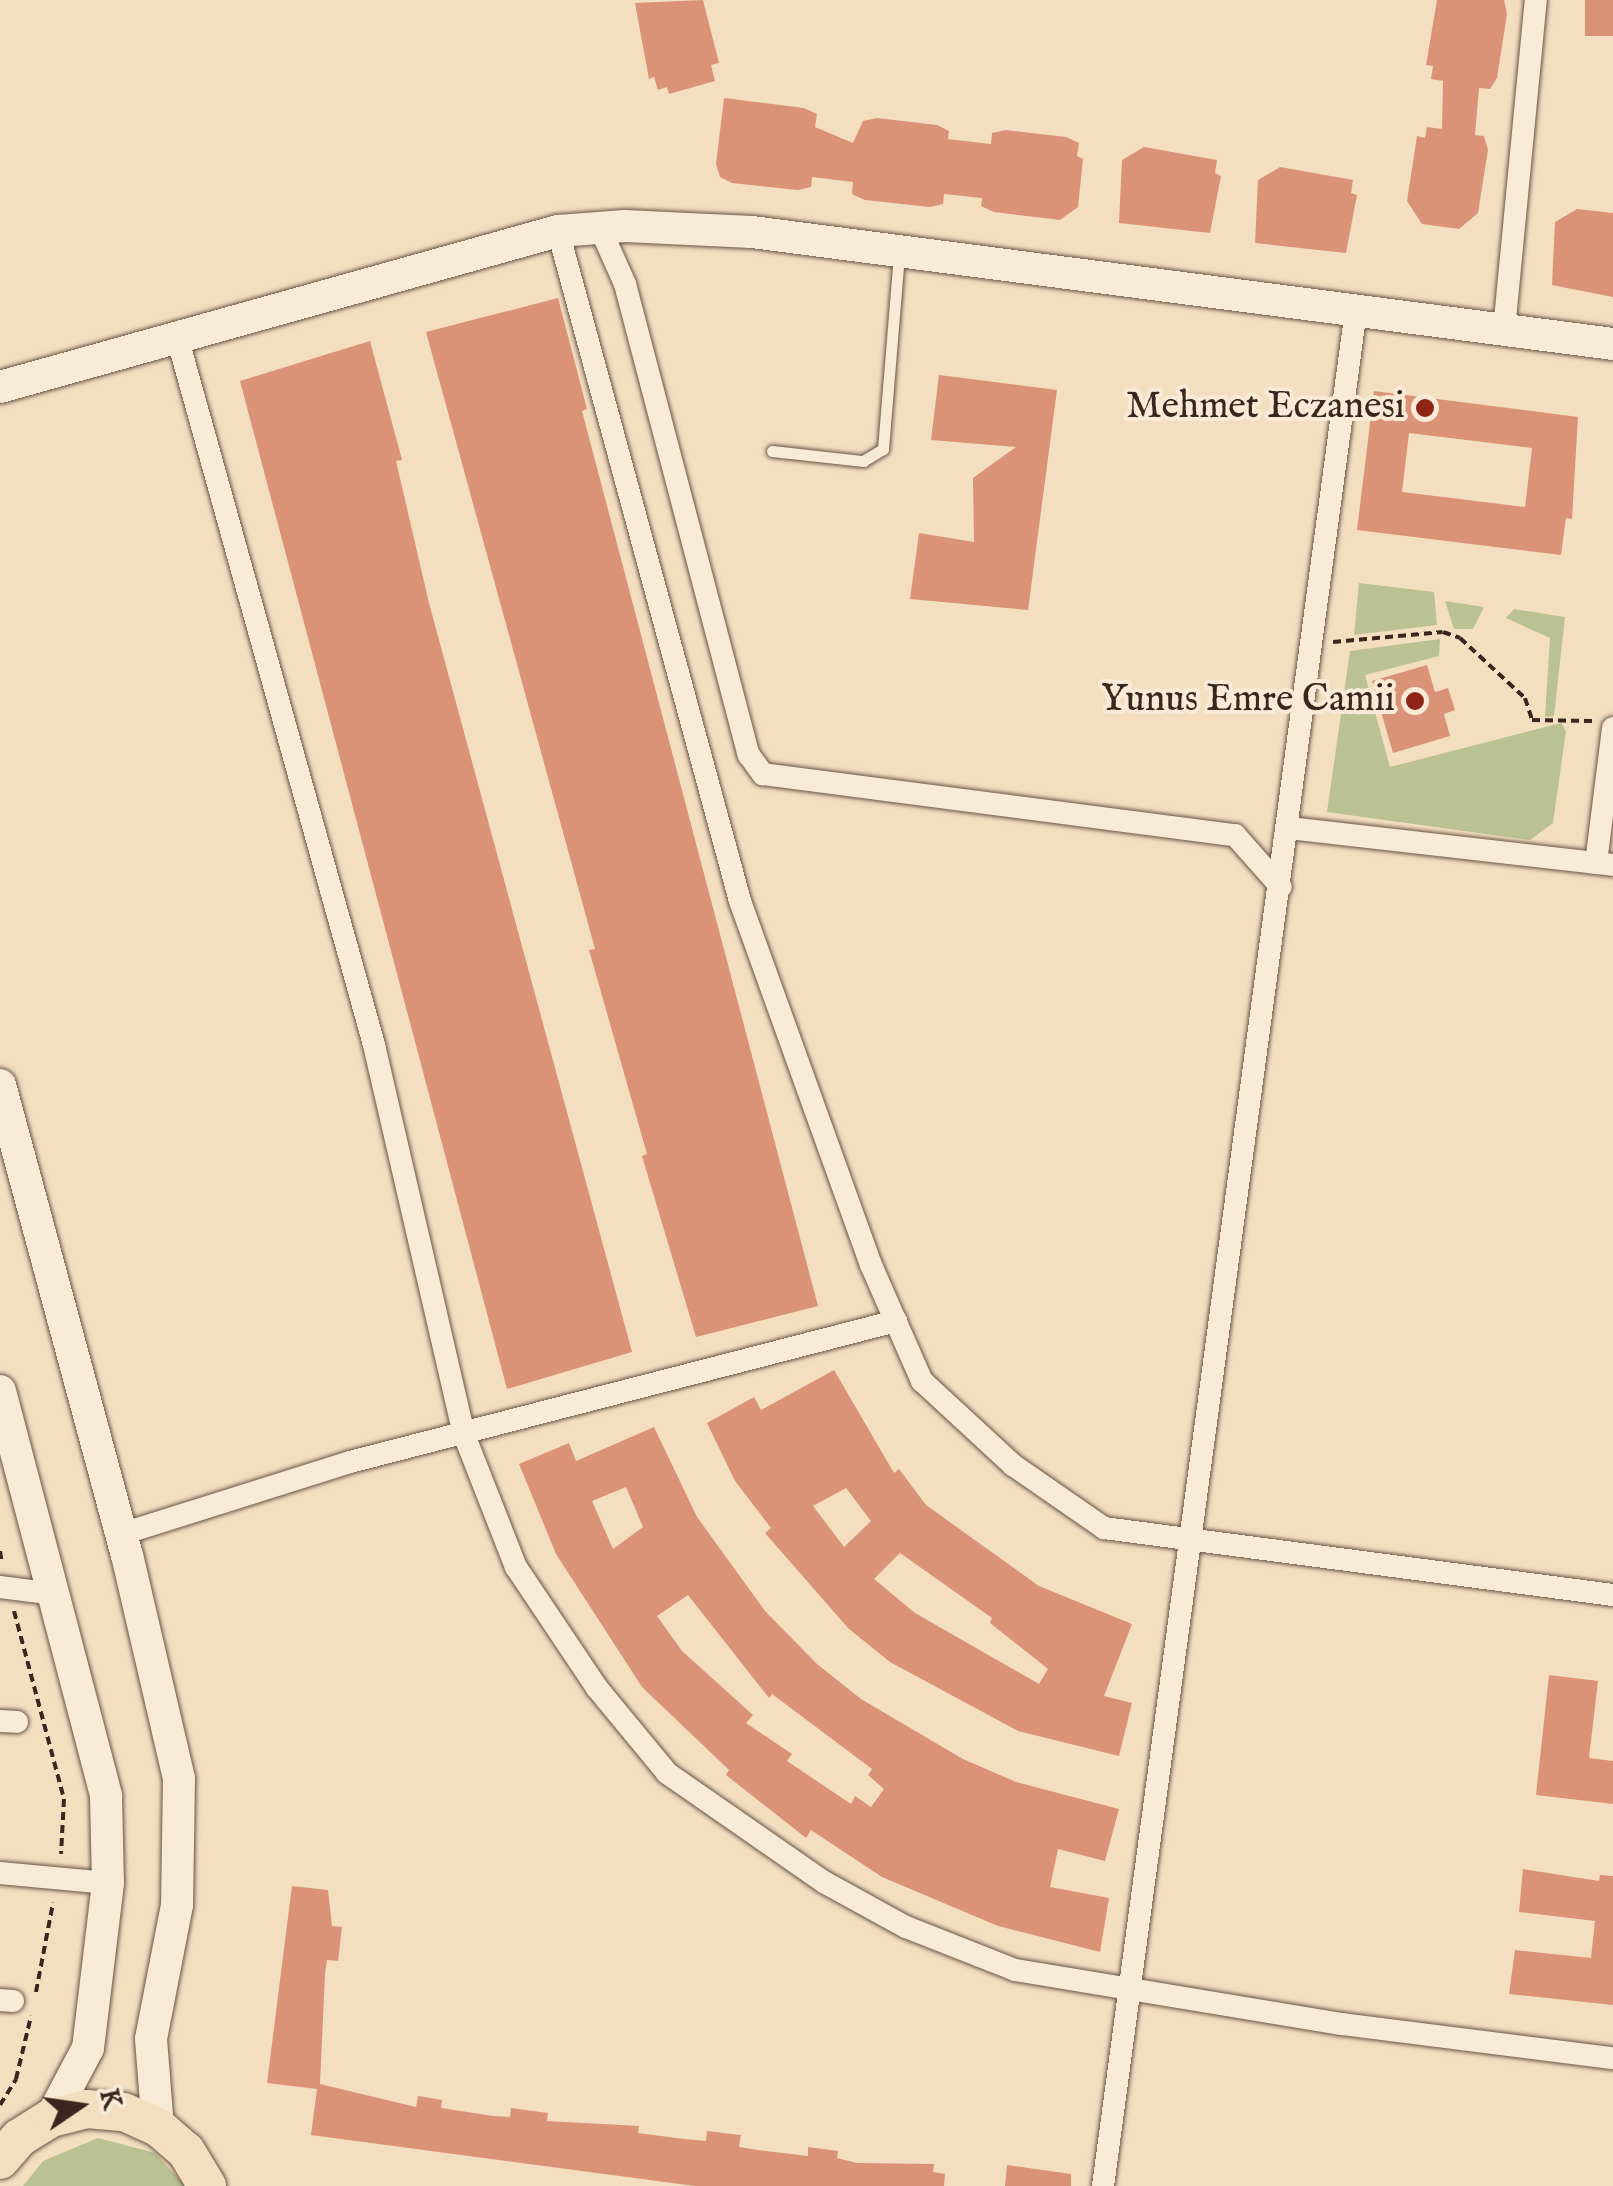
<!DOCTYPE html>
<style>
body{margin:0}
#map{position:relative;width:1613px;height:2186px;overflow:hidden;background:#f3dec0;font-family:"IM FELL English",serif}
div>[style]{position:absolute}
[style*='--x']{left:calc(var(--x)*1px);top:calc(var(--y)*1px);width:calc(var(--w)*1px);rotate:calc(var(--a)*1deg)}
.green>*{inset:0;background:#bac192}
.building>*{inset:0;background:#da9377;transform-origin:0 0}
.path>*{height:4px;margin-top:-2px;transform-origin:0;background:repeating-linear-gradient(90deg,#3a261e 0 8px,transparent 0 13px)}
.roads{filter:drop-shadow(0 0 2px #685446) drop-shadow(0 0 2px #685446)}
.lane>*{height:11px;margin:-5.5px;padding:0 5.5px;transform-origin:5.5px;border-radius:5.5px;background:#f7ead6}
.street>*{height:22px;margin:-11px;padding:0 11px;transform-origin:11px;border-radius:11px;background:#f7ead6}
.secondary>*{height:32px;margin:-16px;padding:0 16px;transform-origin:16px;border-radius:16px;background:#f7ead6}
.primary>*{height:38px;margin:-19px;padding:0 19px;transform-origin:19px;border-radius:19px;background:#f3dec0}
.dots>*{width:28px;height:28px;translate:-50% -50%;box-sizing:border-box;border:5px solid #f7ead6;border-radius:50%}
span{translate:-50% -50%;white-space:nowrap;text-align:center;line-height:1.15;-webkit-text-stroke:8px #f7ead6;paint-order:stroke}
.poi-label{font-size:38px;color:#3a261e}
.right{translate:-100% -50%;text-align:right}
.north{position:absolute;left:30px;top:2056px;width:100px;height:100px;-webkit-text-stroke:8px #f7ead6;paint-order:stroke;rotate:77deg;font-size:28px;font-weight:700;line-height:40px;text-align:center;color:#3a261e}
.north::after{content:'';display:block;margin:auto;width:35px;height:45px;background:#3a261e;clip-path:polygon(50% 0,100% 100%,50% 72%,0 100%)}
</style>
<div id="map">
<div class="green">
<i style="clip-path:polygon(1359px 583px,1434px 592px,1437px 625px,1354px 635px)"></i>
<i style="clip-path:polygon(1445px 601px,1484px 607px,1473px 629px,1454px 629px)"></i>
<i style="clip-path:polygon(1514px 609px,1565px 617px,1554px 716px,1545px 717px,1550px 638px,1506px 618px)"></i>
<i style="clip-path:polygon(1440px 639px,1439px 656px,1365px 675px,1390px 767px,1561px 723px,1566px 731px,1553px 823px,1530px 840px,1327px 812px,1350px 651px)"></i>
<i style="clip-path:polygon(98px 2138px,155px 2153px,185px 2186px,23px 2186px,43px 2161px)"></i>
</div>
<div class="building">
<i style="clip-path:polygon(703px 0,719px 63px,711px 65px,715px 81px,669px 94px,667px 87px,658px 90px,654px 77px,649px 79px,635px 3px)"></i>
<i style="clip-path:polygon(1437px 0,1504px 0,1507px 14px,1497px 78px,1490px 89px,1479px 88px,1475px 135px,1484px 136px,1488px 150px,1478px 213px,1459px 229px,1422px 224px,1407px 201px,1417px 136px,1425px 138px,1427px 127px,1442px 129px,1443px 81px,1431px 79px,1433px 66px,1426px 65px)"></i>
<i style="left:1585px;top:0;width:28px;height:36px"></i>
<i style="clip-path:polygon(724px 98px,804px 108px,817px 114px,815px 127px,853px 143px,863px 121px,877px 118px,937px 125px,949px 131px,948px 139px,991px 144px,992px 133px,1006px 130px,1066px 137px,1079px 143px,1077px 156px,1083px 159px,1078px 207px,1060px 220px,994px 212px,981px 206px,982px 198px,944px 194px,943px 204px,930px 207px,865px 200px,852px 194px,853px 182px,812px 177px,811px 187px,798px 190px,732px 183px,720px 177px,716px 164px)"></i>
<i style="clip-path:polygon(1144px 147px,1217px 160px,1215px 173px,1221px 176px,1210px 233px,1119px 223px,1122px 160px)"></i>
<i style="clip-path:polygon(1280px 167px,1353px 180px,1351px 193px,1357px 195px,1346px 253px,1255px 243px,1258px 180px)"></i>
<i style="clip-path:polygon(1577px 209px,1613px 213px,1613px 297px,1552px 285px,1555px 222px)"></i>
<i style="clip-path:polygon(558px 298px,587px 409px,582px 411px,818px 1306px,696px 1337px,642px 1156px,647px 1154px,589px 950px,595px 949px,426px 332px)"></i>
<i style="clip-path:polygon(370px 341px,402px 460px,396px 461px,429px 603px,632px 1352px,507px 1389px,240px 381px)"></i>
<i style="clip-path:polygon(939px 375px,1057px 390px,1028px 610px,910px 599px,919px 533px,974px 542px,973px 478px,1016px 447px,931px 440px)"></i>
<i style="clip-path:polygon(evenodd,1374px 391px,1578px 417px,1572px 519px,1566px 518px,1561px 555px,1357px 530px,1374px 391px,1409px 433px,1532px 448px,1525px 507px,1402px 492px,1409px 433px)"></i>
<i style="clip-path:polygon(1427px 665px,1435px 692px,1448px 688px,1455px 710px,1444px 714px,1450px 736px,1393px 753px,1372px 681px)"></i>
<i style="clip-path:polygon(evenodd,834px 1370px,894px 1473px,899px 1469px,926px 1505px,1039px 1586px,1132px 1624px,1104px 1696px,1132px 1703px,1119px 1756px,1018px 1731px,890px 1662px,848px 1628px,765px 1533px,771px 1528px,735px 1481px,707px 1423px,754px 1397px,761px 1410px,834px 1370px,846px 1488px,871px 1521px,844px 1547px,813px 1506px,846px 1488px,834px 1370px,900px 1553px,992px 1618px,990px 1623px,1048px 1669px,1039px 1684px,915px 1613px,874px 1579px,900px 1553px)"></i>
<i style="clip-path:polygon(evenodd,654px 1427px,697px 1517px,765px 1611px,817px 1664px,861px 1699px,963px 1759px,1016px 1782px,1119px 1809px,1105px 1861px,1058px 1849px,1050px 1887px,1109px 1898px,1100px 1952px,998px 1926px,882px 1877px,811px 1830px,806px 1838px,726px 1775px,729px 1770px,642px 1687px,556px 1554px,519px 1464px,569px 1443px,576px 1461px,654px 1427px,626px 1487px,643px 1527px,613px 1549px,592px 1501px,626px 1487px,654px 1427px,688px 1595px,769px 1698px,772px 1694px,872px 1769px,868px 1775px,884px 1789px,871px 1807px,855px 1796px,851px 1804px,787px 1761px,792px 1754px,746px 1723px,753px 1715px,682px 1651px,657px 1616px,688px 1595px)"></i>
<i style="clip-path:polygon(1549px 1675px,1598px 1681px,1589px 1758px,1613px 1761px,1613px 1804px,1536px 1795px)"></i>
<i style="clip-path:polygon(1523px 1869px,1599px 1881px,1600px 1875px,1613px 1876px,1613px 2005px,1509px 1994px,1515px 1950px,1591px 1958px,1595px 1921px,1519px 1912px)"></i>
<i style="clip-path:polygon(292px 1886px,328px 1890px,332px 1926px,342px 1927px,338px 1961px,327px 1960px,325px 1974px,320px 2084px,416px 2107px,418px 2096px,442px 2100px,441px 2108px,493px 2116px,510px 2117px,511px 2108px,548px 2113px,547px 2121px,639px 2126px,638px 2133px,684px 2139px,706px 2141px,707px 2131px,741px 2135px,739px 2147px,758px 2150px,808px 2156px,808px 2147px,838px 2151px,837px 2158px,857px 2163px,934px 2164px,933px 2172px,945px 2174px,944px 2186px,695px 2186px,311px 2135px,317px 2089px,267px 2083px)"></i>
<i style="clip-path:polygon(1007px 2165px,1071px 2174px,1071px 2186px,1005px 2186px)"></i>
</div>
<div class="path">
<i style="--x:1333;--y:642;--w:110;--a:-5.2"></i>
<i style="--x:1443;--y:632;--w:18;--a:19"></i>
<i style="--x:1460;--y:638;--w:88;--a:42.7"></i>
<i style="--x:1525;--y:698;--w:23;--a:72"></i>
<i style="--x:1532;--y:720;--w:60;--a:1"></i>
<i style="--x:0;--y:1551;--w:12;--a:81"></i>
<i style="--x:14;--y:1611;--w:195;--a:75.1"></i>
<i style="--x:64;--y:1799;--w:55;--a:93.1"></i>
<i style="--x:36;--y:1992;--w:91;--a:-79.2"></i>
<i style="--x:0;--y:2105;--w:31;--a:-58"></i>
<i style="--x:16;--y:2079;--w:65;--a:-76.6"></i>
</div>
<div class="roads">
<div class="lane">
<i style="--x:772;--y:451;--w:92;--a:6.3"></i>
<i style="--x:863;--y:461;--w:23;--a:-31"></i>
<i style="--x:883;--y:449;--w:195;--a:-85.3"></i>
</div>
<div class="street">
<i style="--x:600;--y:228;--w:61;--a:65.9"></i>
<i style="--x:625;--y:284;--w:487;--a:75.3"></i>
<i style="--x:749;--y:755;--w:24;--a:54"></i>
<i style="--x:763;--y:774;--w:476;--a:7.4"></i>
<i style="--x:1235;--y:835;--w:69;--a:48.5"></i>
<i style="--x:558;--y:231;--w:694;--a:74.8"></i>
<i style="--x:740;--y:901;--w:387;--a:70.2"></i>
<i style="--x:871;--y:1265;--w:127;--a:66.3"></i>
<i style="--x:922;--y:1381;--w:124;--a:42.7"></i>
<i style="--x:1013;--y:1465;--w:111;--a:34.7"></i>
<i style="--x:1104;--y:1528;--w:513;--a:7.5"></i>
<i style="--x:1504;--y:330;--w:332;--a:-84.5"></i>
<i style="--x:178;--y:340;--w:732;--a:74.46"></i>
<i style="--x:374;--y:1045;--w:397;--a:77"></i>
<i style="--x:463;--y:1432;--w:145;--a:68.6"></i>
<i style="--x:516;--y:1567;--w:146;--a:56.2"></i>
<i style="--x:597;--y:1688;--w:110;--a:50.5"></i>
<i style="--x:667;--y:1773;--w:191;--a:34.8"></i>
<i style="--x:824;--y:1882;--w:94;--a:28.8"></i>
<i style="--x:906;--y:1927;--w:117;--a:21.5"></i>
<i style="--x:1015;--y:1970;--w:331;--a:9.4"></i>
<i style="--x:1342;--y:2024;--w:273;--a:7.2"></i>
<i style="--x:1289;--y:828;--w:326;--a:6.5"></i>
<i style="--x:1596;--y:863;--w:136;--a:-82.8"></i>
<i style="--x:122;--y:1534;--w:239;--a:-17.5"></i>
<i style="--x:350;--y:1462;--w:564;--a:-14.48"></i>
<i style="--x:0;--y:1587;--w:54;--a:7.4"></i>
<i style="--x:0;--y:1721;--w:17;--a:3"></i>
<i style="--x:0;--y:1873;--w:108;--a:5.3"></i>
<i style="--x:0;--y:2000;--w:13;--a:4"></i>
<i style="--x:1103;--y:2186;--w:1892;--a:-82.32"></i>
</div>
<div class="secondary">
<i style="--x:0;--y:387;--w:579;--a:-15.62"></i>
<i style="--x:558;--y:231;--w:67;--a:-4.3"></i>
<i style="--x:625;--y:226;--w:127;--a:2.7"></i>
<i style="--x:752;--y:232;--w:868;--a:7.41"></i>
<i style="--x:0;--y:1085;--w:487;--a:74.9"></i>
<i style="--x:127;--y:1555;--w:230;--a:76.9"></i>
<i style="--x:179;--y:1779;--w:126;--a:90.9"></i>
<i style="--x:177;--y:1905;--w:136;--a:101"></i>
<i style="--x:151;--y:2039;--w:88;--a:85.5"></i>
<i style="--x:0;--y:1391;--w:419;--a:75.3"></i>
<i style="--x:106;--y:1796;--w:87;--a:88.7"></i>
<i style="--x:108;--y:1883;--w:166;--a:96.9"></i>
<i style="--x:88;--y:2048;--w:79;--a:117.9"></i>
</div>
<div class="primary">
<i style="--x:0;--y:2160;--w:29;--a:-49"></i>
<i style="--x:19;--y:2138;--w:38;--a:-32"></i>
<i style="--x:51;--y:2118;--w:37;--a:-14"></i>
<i style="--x:87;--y:2109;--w:37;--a:5"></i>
<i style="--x:124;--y:2112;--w:37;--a:24"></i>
<i style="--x:158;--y:2127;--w:37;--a:41"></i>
<i style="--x:186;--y:2151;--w:41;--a:59"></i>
</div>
</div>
<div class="dots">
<i style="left:1425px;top:408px;background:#8f2418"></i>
<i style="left:1415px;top:701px;background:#8f2418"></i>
</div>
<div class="poi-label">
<span class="right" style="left:1405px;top:408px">Mehmet Eczanesi</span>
<span class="right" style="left:1395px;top:701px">Yunus Emre Camii</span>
</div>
<div class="north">K</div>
</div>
